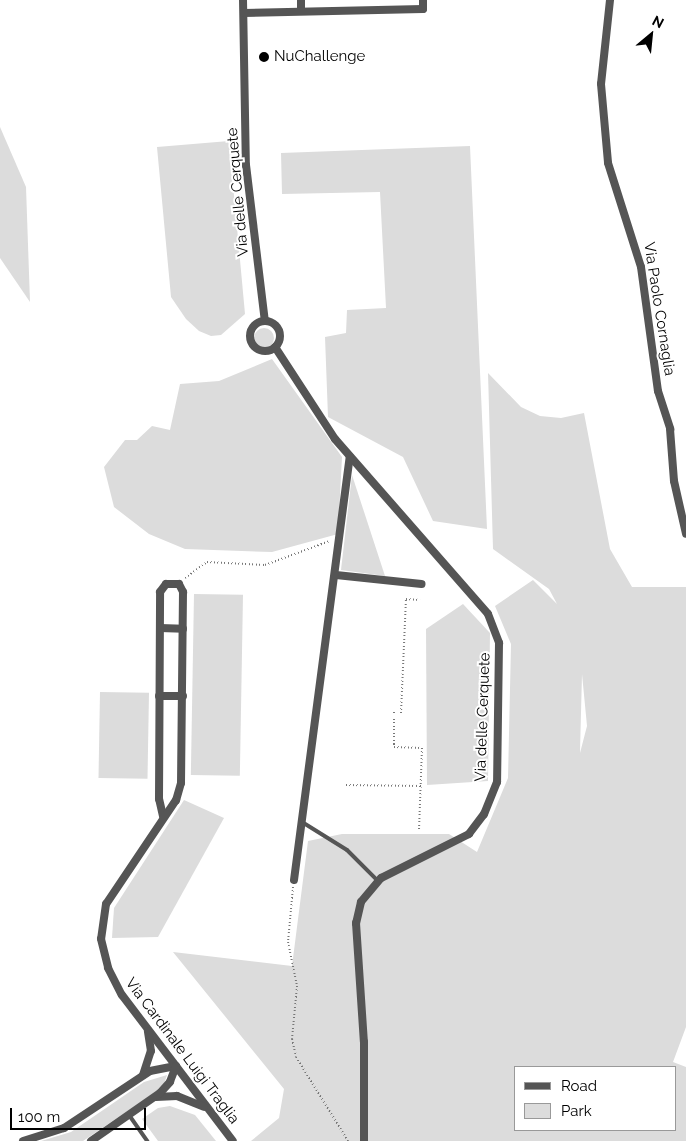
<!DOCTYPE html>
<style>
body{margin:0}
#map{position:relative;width:686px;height:1141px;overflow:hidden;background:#fff;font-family:Raleway,sans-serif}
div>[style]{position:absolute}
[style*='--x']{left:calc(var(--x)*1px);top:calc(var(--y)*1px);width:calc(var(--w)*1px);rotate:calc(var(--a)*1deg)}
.green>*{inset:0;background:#dcdcdc;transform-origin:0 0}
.round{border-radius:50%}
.path>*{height:2px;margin-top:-1px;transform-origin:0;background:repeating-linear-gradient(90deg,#777 0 1px,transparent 0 3.5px)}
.lane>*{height:4px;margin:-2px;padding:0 2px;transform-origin:2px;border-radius:2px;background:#555}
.street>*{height:8px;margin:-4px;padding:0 4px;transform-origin:4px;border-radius:4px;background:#555}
.street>.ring{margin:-4px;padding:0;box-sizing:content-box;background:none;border:8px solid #555;border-radius:50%}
.dots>*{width:14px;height:14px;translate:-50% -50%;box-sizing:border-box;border:2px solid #fff;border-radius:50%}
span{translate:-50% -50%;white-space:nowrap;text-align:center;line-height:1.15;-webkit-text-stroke:4px #fff;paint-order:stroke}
.poi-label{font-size:15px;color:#000}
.left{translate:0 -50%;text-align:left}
.street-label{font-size:15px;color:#000}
.legend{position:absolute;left:514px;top:1066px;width:162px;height:65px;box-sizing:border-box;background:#fff;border:1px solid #999;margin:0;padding:6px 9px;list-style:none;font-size:15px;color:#000}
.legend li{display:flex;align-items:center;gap:10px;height:25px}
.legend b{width:25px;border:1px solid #999}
.north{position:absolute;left:626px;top:10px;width:50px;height:50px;-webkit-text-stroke:4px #fff;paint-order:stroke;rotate:28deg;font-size:14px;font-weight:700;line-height:20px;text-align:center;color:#000}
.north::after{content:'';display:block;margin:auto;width:18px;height:22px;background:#000;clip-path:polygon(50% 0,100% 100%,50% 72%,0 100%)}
.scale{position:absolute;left:10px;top:1108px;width:136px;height:22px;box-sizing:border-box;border:2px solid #000;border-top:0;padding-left:6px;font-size:15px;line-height:18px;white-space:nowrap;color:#000;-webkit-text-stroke:4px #fff;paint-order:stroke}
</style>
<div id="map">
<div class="green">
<i style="clip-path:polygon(0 127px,26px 187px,30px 302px,0 258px)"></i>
<i style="clip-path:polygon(229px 141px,245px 314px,221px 335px,211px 336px,199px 331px,186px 319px,171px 297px,157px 147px)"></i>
<i style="clip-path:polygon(470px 146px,487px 529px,433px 521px,403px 457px,328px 417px,325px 337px,346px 333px,347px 310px,386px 308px,380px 192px,282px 194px,281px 153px)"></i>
<i class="round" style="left:254px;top:328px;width:20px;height:20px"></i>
<i style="clip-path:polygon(272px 359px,342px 457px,338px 534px,272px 552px,185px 549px,149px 534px,114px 507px,104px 467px,125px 440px,137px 440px,152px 426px,170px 430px,180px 384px,219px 381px)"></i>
<i style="clip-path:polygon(evenodd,488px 373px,521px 407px,540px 416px,561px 418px,584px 413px,610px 549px,632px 587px,686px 587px,686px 1027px,673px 1062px,686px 1067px,686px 1141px,251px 1141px,279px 1118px,284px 1089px,173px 952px,292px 966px,308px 841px,342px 834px,449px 834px,477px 852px,508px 778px,511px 644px,495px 606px,533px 580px,557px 604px,549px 589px,493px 549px,488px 373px,582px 674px,587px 726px,580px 753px,580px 752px,582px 674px,488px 373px,515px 1067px,675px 1067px,675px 1130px,515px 1130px,515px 1067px)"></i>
<i style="clip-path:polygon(352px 475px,385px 576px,341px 570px)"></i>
<i style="left:194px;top:594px;width:49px;height:181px;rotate:1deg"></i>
<i style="clip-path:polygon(463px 604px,490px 633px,488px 781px,427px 785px,426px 629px)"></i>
<i style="left:100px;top:692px;width:49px;height:86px;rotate:1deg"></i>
<i style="clip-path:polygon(184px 800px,224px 818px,158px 937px,112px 938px,114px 908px)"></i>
<i style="clip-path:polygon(167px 1075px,163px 1087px,83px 1141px,41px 1141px,71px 1132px,144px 1082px)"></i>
<i style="clip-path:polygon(170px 1106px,195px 1115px,216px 1141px,158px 1141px,142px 1119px,158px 1108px)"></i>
</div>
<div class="path">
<i style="--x:185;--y:578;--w:27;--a:-36"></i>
<i style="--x:207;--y:562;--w:58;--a:3"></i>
<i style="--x:265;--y:565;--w:69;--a:-20.3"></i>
<i style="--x:394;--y:712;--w:35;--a:90"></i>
<i style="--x:394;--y:747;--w:28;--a:2"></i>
<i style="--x:422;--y:748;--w:83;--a:92.1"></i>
<i style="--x:401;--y:713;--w:114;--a:-87.5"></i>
<i style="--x:406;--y:599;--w:14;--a:4"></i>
<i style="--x:346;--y:785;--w:75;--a:0.8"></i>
<i style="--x:293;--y:887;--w:55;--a:95.2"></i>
<i style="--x:288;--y:942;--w:45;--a:78.4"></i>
<i style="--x:297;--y:986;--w:53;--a:95.4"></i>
<i style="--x:292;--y:1039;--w:18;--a:77"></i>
<i style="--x:296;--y:1057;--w:99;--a:58.2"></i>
</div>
<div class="lane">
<i style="--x:302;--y:822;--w:53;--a:31.9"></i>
<i style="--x:347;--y:850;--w:44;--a:45"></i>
<i style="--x:129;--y:1115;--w:32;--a:55"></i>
</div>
<div class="street">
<i style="--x:243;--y:0;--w:165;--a:89"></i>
<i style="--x:246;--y:165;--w:157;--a:83.1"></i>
<i style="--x:301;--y:0;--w:11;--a:90"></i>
<i style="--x:610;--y:0;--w:84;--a:96.1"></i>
<i style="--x:601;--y:84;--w:79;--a:84.9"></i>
<i style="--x:608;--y:163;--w:109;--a:72.4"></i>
<i style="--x:641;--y:267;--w:125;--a:82.2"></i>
<i style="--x:658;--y:391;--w:40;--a:72"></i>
<i style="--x:670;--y:429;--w:52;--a:85.6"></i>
<i style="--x:674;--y:481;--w:54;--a:77.2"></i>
<i style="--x:244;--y:13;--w:179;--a:-1.3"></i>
<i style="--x:423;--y:9;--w:9;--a:-90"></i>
<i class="ring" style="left:250px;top:321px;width:22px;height:22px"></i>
<i style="--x:275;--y:347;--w:110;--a:56.9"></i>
<i style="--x:335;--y:439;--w:232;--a:48.8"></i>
<i style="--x:488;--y:614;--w:31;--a:69"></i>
<i style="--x:499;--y:643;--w:139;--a:90.8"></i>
<i style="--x:497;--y:782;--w:35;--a:112"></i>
<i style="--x:484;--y:814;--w:25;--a:127"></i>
<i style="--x:469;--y:834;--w:98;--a:153.4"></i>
<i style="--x:381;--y:878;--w:31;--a:130"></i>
<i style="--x:361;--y:902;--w:22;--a:103"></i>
<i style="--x:356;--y:923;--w:119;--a:86.2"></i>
<i style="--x:364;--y:1042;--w:99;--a:90"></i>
<i style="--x:336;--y:575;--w:86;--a:6"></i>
<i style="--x:160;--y:628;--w:23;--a:2"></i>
<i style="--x:159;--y:696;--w:24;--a:0"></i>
<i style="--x:163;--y:816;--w:17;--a:-103"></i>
<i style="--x:159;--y:799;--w:207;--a:-89.7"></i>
<i style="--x:160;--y:592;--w:10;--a:-53"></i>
<i style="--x:166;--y:584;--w:13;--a:0"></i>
<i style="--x:179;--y:584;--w:9;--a:63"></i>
<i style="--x:183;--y:592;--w:191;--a:90.6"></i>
<i style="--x:181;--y:783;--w:18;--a:106"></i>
<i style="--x:176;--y:800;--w:125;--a:123.9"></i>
<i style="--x:106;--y:904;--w:35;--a:98"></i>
<i style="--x:101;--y:939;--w:30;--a:76"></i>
<i style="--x:108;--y:968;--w:30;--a:63"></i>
<i style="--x:122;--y:995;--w:183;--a:52.8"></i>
<i style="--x:294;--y:880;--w:427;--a:-82.5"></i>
<i style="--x:143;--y:1075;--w:25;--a:-72"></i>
<i style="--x:151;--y:1051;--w:20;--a:-99"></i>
<i style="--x:156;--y:1097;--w:21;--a:-3"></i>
<i style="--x:177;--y:1096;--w:29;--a:22"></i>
<i style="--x:23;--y:1141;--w:43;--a:-17.6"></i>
<i style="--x:64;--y:1128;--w:103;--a:-33.5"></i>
<i style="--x:150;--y:1071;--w:26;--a:-11"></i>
<i style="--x:176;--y:1066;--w:17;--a:111"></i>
<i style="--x:170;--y:1082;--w:15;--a:132"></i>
<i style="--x:160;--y:1093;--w:84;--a:145.2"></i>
</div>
<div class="dots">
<i style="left:264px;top:57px;background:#000"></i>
</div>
<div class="poi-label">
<span class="left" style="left:274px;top:57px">NuChallenge</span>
</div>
<div class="street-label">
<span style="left:238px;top:192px;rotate:-95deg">Via delle Cerquete</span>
<span style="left:659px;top:309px;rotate:81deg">Via Paolo Cornaglia</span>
<span style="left:483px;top:717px;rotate:-88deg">Via delle Cerquete</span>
<span style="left:182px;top:1051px;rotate:53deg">Via Cardinale Luigi Traglia</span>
</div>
<ul class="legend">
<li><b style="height:6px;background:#555"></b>Road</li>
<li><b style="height:14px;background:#dcdcdc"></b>Park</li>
</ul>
<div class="north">N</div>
<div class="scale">100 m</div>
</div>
